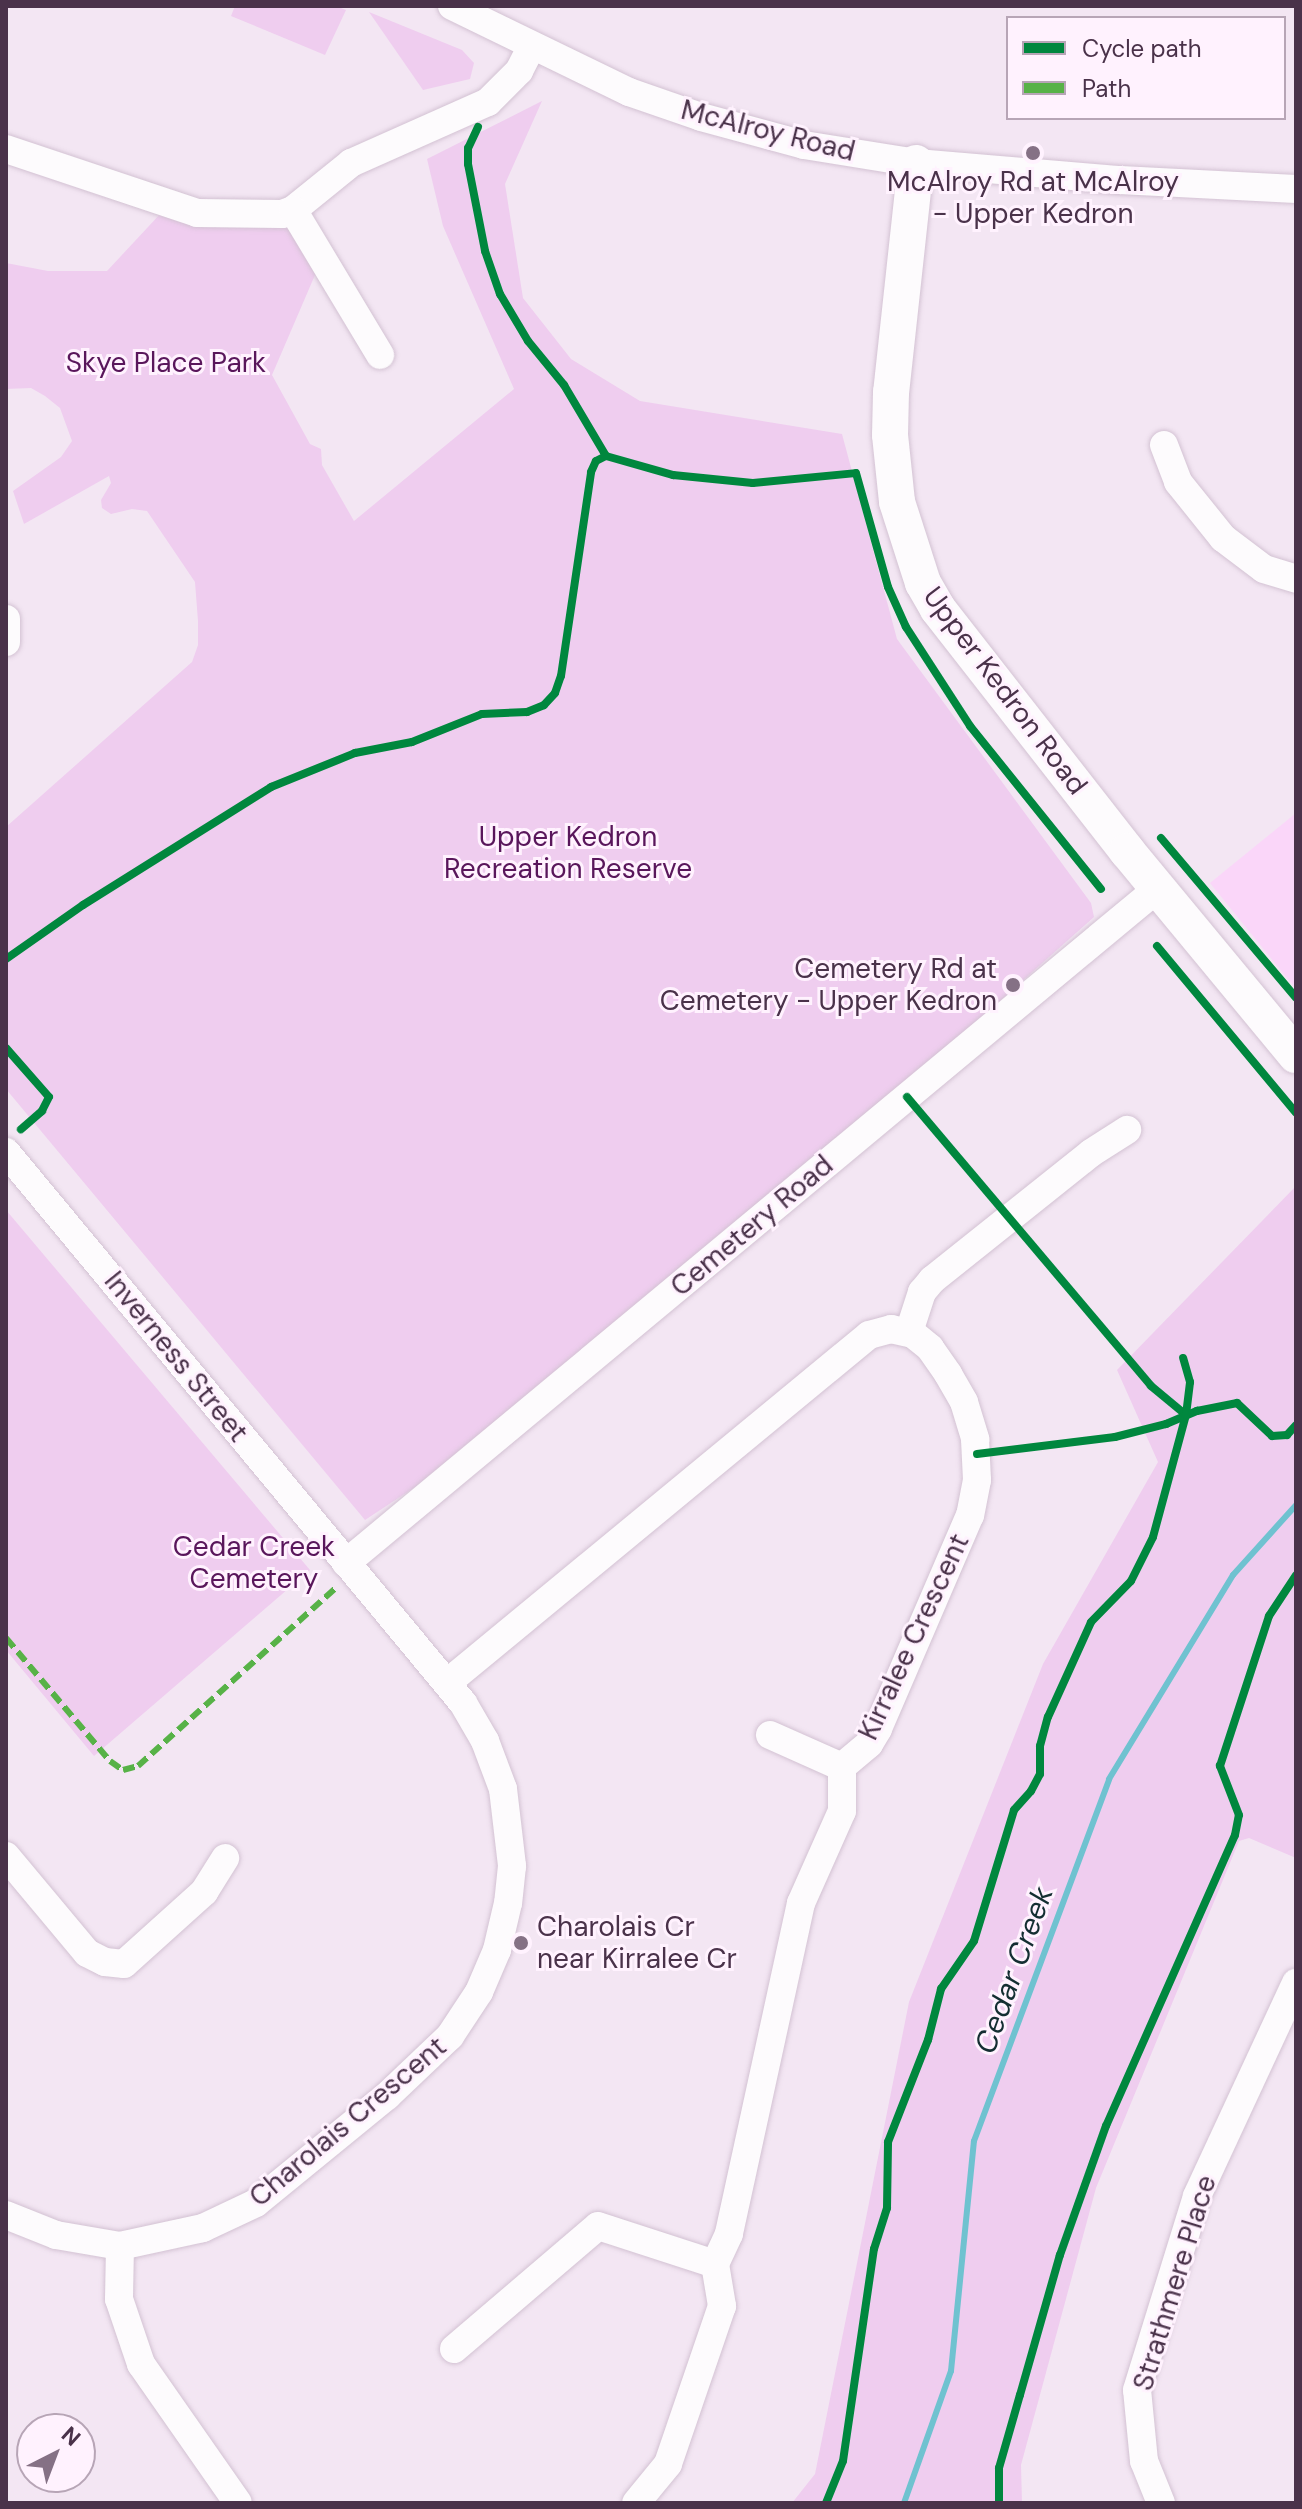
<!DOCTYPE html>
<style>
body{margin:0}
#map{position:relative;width:1302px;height:2509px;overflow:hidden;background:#f3e6f3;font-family:"DM Sans",sans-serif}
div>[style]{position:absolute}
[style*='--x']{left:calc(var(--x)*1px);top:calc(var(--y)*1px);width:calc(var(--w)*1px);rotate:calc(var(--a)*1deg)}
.built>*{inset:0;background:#fad6f9}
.green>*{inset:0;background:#efcdef}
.stream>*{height:6px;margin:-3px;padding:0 3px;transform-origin:3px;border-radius:3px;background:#6fc2d0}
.roads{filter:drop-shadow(0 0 2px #d3c2d3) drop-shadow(0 0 2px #d3c2d3)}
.minor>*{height:28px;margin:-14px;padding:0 14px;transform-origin:14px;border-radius:14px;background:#fdfbfd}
.major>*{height:36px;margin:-18px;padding:0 18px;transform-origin:18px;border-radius:18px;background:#fdfbfd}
.quiet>*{height:6px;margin-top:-3px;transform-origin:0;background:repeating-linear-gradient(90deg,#57b247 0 12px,transparent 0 18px)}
.cycleway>*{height:8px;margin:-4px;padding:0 4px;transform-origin:4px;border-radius:4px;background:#00873e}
.dots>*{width:22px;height:22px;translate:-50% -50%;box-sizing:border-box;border:4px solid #fff2fe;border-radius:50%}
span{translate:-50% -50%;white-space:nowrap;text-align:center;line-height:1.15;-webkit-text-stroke:6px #fff2fe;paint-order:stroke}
.street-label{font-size:28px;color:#4a324a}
.poi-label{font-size:28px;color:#4a324a}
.right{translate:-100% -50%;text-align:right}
.left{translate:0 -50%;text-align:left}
.park-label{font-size:28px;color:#59165b}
.water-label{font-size:30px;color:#142e32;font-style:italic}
.frame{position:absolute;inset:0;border:8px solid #4a324a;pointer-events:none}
.legend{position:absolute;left:1006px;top:16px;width:280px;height:104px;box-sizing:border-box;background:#fff2fe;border:2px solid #b7a5b6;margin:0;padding:10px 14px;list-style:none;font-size:24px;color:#4a324a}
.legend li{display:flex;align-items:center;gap:16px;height:40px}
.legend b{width:40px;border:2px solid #b7a5b6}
.north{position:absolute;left:16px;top:2413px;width:80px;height:80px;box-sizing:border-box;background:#fff2fe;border:2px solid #b7a5b6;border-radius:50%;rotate:42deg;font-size:22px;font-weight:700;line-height:32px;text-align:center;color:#4a324a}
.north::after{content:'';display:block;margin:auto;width:28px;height:36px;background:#857185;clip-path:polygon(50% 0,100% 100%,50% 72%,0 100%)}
</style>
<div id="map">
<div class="built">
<i style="clip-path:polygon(1296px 813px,1296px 989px,1210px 883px)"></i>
</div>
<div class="green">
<i style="clip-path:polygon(235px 6px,336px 6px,346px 10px,325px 55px,231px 16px)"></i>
<i style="clip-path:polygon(369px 12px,462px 50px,474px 63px,470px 79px,423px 90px)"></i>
<i style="clip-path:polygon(542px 101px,505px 184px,523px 298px,571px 359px,640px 401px,842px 434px,897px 639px,1091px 903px,1094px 917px,984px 1015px,517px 1403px,415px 1487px,365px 1520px,6px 1089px,6px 827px,192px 662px,198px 645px,198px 621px,195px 582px,147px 511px,132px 509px,111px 514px,102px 508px,101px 500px,111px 483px,109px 476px,24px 524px,13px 491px,61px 457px,72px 441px,60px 408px,45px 396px,31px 388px,6px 389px,6px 263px,48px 271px,107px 271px,162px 212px,214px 227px,292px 228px,314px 257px,315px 275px,272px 375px,310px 444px,321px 449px,322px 465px,354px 521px,514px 389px,443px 226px,427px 159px)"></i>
<i style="clip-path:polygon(1296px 1186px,1296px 1858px,1249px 1838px,1239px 1841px,1096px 2188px,1021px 2465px,1022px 2503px,792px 2503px,815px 2474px,909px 2002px,1043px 1664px,1158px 1462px,1117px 1370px)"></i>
<i style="clip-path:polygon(6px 1210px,310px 1570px,94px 1756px,6px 1650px)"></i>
</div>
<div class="stream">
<i style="--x:904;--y:2503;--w:140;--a:-70.4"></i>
<i style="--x:951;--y:2371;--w:231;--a:-84.3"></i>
<i style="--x:974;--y:2141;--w:386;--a:-69.5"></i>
<i style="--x:1109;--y:1779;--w:239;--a:-58.7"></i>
<i style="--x:1233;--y:1575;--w:94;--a:-48"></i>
</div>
<div class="roads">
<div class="minor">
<i style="--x:452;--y:6;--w:197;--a:25.9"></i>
<i style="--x:629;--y:92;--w:76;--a:19.1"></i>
<i style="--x:701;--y:117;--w:107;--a:15.2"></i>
<i style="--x:804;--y:145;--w:113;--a:9.1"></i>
<i style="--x:916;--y:163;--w:205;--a:4.8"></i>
<i style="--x:1120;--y:180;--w:176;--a:2.9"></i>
<i style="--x:6;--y:149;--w:201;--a:18.5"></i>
<i style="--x:197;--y:213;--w:85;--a:0.7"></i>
<i style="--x:282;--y:214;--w:12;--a:-20"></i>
<i style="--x:293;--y:210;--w:75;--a:-39"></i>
<i style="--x:351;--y:163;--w:150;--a:-24"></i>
<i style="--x:488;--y:102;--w:44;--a:-45"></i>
<i style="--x:519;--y:71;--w:28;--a:-63"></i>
<i style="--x:293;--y:210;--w:169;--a:59"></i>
<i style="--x:1164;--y:445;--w:40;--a:69"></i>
<i style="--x:1178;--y:482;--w:72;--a:51.2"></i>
<i style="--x:1223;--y:538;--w:51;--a:37.1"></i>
<i style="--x:1264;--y:569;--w:34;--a:17"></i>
<i style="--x:6;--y:619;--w:23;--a:90"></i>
<i style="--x:6;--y:1152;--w:716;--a:50.33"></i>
<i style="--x:463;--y:1703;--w:44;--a:59.9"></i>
<i style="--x:485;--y:1741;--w:51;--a:69.4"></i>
<i style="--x:503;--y:1789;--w:78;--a:83.3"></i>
<i style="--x:512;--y:1866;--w:37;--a:96"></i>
<i style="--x:508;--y:1903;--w:48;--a:103.2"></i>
<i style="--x:497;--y:1950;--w:46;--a:113.2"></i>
<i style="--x:479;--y:1992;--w:53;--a:123.4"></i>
<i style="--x:450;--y:2036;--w:87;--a:136.4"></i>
<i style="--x:387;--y:2096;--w:169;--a:140.8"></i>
<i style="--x:256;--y:2203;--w:59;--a:154.7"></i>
<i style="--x:203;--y:2228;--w:85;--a:167.8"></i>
<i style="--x:120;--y:2246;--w:65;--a:-170.2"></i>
<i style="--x:56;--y:2235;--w:54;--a:-158.2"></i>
<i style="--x:909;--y:1332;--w:42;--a:-72"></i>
<i style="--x:922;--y:1292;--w:16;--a:-50"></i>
<i style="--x:932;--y:1280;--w:203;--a:-38.6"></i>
<i style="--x:1091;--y:1153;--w:43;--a:-32.6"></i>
<i style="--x:346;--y:1563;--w:1055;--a:-39.73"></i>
<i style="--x:447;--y:1683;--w:547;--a:-39.51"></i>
<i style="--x:869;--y:1335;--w:23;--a:-15"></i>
<i style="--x:891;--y:1329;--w:23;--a:13"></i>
<i style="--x:913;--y:1334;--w:22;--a:39"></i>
<i style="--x:930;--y:1348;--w:32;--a:55"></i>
<i style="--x:948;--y:1374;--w:32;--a:60"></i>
<i style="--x:964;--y:1402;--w:39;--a:73"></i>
<i style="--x:975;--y:1439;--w:41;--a:87.2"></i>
<i style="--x:977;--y:1480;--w:36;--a:101"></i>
<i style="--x:970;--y:1515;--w:233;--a:113.3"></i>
<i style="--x:878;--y:1729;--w:17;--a:121"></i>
<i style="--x:869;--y:1744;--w:35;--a:140"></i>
<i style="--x:842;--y:1767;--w:44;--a:90"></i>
<i style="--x:842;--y:1811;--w:101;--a:114"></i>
<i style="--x:801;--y:1903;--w:339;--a:102.3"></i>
<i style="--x:729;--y:2234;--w:33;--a:115"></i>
<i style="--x:715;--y:2264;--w:43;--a:80.5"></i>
<i style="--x:722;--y:2306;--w:167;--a:108.9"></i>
<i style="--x:668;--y:2464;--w:50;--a:129.4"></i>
<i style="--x:770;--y:1735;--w:79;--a:24"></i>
<i style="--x:6;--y:1856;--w:126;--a:50.1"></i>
<i style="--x:87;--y:1953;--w:20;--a:27"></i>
<i style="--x:105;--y:1962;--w:19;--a:6"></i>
<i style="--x:124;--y:1964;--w:108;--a:-42"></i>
<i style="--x:204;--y:1892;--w:40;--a:-58"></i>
<i style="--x:120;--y:2246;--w:53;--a:91.1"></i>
<i style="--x:119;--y:2299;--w:69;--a:71.3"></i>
<i style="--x:141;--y:2364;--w:169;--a:55.1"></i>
<i style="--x:454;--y:2349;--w:189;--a:-40.5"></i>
<i style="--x:598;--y:2226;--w:123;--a:18"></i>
<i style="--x:1161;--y:2503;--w:45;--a:-112"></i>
<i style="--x:1144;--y:2461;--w:71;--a:-95.6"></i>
<i style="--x:1137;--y:2390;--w:203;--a:-72.8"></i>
<i style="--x:1197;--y:2196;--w:235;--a:-65.1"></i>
</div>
<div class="major">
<i style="--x:916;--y:163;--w:230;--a:96.2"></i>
<i style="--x:891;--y:392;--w:43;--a:91.3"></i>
<i style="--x:890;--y:435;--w:67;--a:84"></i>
<i style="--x:897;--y:502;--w:85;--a:72.2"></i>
<i style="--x:923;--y:583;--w:30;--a:60"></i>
<i style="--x:938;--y:609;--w:307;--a:52"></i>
<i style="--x:1127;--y:851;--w:265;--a:50.4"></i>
</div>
</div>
<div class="quiet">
<i style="--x:6;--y:1638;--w:161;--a:49.8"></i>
<i style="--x:110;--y:1761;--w:16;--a:35"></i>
<i style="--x:123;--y:1770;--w:16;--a:-15"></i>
<i style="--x:138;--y:1766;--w:266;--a:-42"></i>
</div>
<div class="cycleway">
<i style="--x:478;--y:127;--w:23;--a:115"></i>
<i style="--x:468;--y:148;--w:16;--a:90"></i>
<i style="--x:468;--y:164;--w:89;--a:78.9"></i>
<i style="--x:485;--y:251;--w:46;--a:70.8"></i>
<i style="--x:500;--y:294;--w:55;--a:59.2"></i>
<i style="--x:528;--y:341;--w:57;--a:50.7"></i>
<i style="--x:564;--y:385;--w:82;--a:59.4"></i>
<i style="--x:606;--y:456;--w:70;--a:15.8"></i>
<i style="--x:673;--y:475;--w:80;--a:5.7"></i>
<i style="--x:753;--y:483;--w:103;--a:-5.5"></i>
<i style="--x:856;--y:473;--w:118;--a:74.3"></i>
<i style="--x:888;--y:587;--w:44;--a:65.8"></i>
<i style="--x:906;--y:627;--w:118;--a:57.1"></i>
<i style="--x:970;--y:726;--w:209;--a:51.2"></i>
<i style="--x:1161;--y:838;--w:209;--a:49.8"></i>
<i style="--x:1157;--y:946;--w:217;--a:50.2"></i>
<i style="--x:6;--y:959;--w:94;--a:-35"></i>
<i style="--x:83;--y:905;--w:222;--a:-32.1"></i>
<i style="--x:271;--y:787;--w:91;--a:-22"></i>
<i style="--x:355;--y:753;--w:58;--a:-10.9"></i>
<i style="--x:412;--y:742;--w:75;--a:-21.8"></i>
<i style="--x:482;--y:714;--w:45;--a:-2.5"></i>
<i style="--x:527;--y:712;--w:18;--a:-22"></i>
<i style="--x:544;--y:705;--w:16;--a:-47"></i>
<i style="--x:555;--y:693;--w:18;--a:-71"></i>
<i style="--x:561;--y:676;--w:206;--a:-81.6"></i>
<i style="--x:591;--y:472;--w:12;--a:-66"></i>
<i style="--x:596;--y:461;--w:11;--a:-27"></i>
<i style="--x:6;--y:1048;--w:65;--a:48.7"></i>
<i style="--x:49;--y:1097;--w:16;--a:117"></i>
<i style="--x:42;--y:1111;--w:28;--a:139"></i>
<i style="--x:907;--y:1097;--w:378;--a:49.8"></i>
<i style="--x:1151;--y:1386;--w:45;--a:39.6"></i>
<i style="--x:977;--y:1454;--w:139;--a:-7"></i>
<i style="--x:1115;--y:1437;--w:53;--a:-14.3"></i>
<i style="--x:1166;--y:1424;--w:34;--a:-23"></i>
<i style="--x:1197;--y:1411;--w:41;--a:-11.3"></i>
<i style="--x:1237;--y:1403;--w:48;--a:43.3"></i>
<i style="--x:1272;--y:1436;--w:15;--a:-4"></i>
<i style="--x:1287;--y:1435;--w:13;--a:-48"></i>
<i style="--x:826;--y:2503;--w:45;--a:-68"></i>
<i style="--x:843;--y:2461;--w:214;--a:-81.7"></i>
<i style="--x:874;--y:2249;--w:43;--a:-72.4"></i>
<i style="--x:887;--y:2208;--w:66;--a:-89.1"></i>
<i style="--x:888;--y:2142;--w:110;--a:-68.6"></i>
<i style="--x:928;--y:2040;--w:53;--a:-75.7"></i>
<i style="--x:941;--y:1989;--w:58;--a:-55.5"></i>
<i style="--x:974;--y:1941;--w:137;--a:-73"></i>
<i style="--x:1014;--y:1810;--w:25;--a:-48"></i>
<i style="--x:1031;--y:1791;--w:19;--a:-62"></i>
<i style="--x:1040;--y:1774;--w:28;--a:-90"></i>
<i style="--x:1040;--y:1746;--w:30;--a:-75"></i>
<i style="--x:1048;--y:1717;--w:104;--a:-65.6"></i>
<i style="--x:1091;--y:1622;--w:57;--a:-45.7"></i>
<i style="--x:1131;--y:1581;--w:49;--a:-63.4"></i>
<i style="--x:1153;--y:1537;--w:126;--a:-74.9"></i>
<i style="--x:1186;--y:1415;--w:33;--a:-83"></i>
<i style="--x:1190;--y:1382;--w:25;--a:-106"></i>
<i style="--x:999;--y:2503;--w:35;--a:-90"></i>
<i style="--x:999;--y:2468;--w:76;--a:-74"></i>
<i style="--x:1020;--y:2395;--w:146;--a:-74.1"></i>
<i style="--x:1060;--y:2255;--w:137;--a:-70.4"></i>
<i style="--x:1106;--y:2126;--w:318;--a:-66.1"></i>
<i style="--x:1235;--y:1835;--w:20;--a:-79"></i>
<i style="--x:1239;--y:1815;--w:53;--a:-111.2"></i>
<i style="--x:1220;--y:1766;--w:158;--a:-71.9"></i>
<i style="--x:1269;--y:1616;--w:49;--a:-56.6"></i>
</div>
<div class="dots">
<i style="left:1033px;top:153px;background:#857185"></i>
<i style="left:1013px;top:985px;background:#857185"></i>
<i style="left:521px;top:1943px;background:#857185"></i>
</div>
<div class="street-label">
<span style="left:768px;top:131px;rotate:14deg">McAlroy Road</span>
<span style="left:1005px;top:691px;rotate:53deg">Upper Kedron Road</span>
<span style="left:752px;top:1226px;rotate:-40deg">Cemetery Road</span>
<span style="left:176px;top:1357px;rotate:51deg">Inverness Street</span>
<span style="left:914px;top:1637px;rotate:-65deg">Kirralee Crescent</span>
<span style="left:348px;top:2122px;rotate:-40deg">Charolais Crescent</span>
<span style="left:1175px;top:2283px;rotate:-73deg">Strathmere Place</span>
</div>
<div class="poi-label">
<span style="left:1033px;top:198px">McAlroy Rd at McAlroy<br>- Upper Kedron</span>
<span class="right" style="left:997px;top:985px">Cemetery Rd at<br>Cemetery - Upper Kedron</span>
<span class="left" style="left:537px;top:1943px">Charolais Cr<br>near Kirralee Cr</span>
</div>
<div class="park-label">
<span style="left:166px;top:363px">Skye Place Park</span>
<span style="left:568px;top:853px">Upper Kedron<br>Recreation Reserve</span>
<span style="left:254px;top:1563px">Cedar Creek<br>Cemetery</span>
</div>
<div class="water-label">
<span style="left:1014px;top:1970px;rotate:-70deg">Cedar Creek</span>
</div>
<div class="frame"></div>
<ul class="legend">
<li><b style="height:10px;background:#00873e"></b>Cycle path</li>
<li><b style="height:10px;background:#57b247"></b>Path</li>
</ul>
<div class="north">N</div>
</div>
